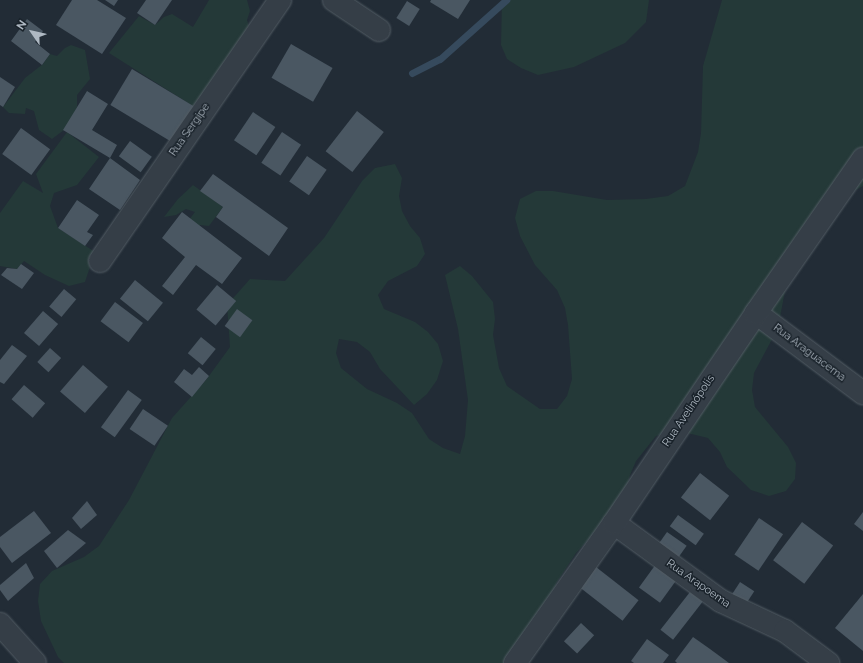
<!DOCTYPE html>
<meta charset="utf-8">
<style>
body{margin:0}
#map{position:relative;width:863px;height:663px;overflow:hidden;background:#222c36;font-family:Raleway,sans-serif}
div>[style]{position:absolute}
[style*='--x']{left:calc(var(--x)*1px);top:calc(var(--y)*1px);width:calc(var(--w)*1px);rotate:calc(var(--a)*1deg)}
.green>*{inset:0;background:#243938}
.stream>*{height:7px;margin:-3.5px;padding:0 3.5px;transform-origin:3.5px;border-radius:3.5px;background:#364a5d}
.building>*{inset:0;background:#4a5762;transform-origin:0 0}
.roads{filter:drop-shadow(0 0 1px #525c64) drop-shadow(0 0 1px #525c64)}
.minor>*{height:22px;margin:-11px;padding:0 11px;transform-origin:11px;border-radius:11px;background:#353e47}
span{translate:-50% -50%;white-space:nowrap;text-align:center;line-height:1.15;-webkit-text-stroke:3px #1a232b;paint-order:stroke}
.street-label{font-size:11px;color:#afb9c3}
.north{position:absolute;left:12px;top:12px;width:40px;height:40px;-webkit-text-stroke:3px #1a232b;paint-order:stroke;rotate:304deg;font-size:11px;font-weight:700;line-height:16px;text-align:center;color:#afb9c3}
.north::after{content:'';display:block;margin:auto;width:14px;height:18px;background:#afb9c3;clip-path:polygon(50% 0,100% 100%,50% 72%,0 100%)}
</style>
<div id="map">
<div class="green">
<i style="clip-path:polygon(209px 0,247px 0,250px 11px,247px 20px,251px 34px,196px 108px,109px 53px,139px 16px,155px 25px,164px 17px,172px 14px,193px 27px)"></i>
<i style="clip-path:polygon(502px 0,649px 0,646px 22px,625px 43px,574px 67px,538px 75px,521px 68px,507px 59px,501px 45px)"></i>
<i style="clip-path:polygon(722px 0,863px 0,863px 186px,840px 198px,788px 275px,778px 328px,754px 373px,752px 390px,755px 407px,788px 447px,796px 463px,795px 479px,786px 491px,769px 496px,751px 490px,727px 467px,720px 452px,708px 438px,675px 430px,656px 436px,636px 461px,630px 475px,626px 491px,609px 517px,576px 553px,557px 582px,545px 609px,505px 663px,64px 663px,58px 657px,41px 621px,38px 601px,40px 584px,52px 571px,84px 557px,99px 546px,129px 500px,172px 418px,206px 380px,230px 347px,227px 305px,250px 279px,285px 281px,324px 238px,362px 181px,375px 168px,395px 164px,402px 178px,399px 196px,402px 211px,410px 226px,420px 238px,425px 254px,417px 266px,388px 281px,378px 295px,384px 309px,415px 322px,428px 332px,438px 344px,443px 361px,437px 380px,427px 394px,414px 405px,380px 369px,370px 352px,357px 342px,339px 339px,336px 353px,341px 368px,367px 389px,397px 403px,412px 413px,429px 439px,443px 448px,460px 454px,465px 436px,468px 400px,458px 329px,445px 275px,460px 266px,472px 276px,493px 302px,495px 319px,493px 335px,499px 368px,507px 386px,540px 409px,557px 409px,567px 396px,572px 379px,568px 325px,565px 308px,557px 290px,535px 265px,520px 236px,515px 218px,520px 199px,536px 191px,553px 191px,607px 200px,646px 199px,668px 196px,685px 186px,698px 152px,701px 133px,703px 66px)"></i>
<i style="clip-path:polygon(71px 45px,85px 50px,90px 79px,77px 95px,77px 107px,68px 127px,52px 139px,39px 130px,34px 111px,26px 108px,25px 114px,9px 113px,3px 107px,25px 78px,43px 64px,50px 54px,57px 56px,65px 48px)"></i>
<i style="clip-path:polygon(67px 132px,99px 157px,77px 185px,54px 193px,50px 206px,58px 228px,95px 252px,85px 282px,69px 286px,45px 275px,24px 261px,17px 269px,0 266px,0 213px,23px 181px,43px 193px,36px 174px)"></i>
<i style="clip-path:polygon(193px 185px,223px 207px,209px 226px,200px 225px,198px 230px,188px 221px,195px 212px,186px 209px,176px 215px,164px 217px,178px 199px)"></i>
</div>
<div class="stream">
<i style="--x:412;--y:73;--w:31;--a:-27"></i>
<i style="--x:440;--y:59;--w:89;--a:-41.8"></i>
</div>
<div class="building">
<i style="clip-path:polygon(72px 0,97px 0,126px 18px,102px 54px,56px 25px)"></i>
<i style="clip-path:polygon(105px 0,118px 0,114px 6px)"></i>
<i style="clip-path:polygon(146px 0,172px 0,155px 25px,137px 13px)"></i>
<i style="clip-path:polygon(431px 0,470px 0,458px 19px,430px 2px)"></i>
<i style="left:407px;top:1px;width:15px;height:20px;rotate:32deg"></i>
<i style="clip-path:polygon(27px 19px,43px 31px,35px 42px,50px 54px,42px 65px,11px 41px)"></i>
<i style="left:291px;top:44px;width:48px;height:39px;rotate:30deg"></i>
<i style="left:132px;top:69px;width:75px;height:42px;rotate:31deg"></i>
<i style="clip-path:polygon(0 77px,15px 87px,3px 107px,0 105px)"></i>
<i style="clip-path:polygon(87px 91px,108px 104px,92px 130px,117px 145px,110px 158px,140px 180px,120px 210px,89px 189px,110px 158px,63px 130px)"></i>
<i style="left:357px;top:111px;width:34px;height:51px;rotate:38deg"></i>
<i style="left:253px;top:112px;width:27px;height:34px;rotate:34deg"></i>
<i style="left:21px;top:128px;width:36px;height:32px;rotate:36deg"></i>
<i style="left:282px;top:132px;width:23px;height:37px;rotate:34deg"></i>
<i style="left:130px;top:141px;width:27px;height:19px;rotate:36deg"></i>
<i style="left:307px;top:156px;width:24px;height:31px;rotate:35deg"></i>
<i style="clip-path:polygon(213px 174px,288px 228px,269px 256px,216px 217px,223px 207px,200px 191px)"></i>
<i style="clip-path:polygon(77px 200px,99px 215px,87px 232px,93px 235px,85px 246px,58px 228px)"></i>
<i style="clip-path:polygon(182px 212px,242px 258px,222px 284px,196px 265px,173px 295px,162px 286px,185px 257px,162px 238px)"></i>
<i style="clip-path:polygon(21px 264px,34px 273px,22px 289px,1px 275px,7px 268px,17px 269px)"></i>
<i style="left:135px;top:280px;width:36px;height:24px;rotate:39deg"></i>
<i style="left:217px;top:285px;width:25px;height:32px;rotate:40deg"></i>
<i style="left:64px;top:289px;width:16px;height:23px;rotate:40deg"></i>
<i style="left:115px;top:302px;width:35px;height:24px;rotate:37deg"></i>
<i style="left:237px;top:309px;width:19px;height:21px;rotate:36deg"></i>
<i style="left:43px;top:311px;width:20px;height:29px;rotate:41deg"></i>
<i style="left:201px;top:337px;width:19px;height:21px;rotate:39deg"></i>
<i style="clip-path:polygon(12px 345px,27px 356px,4px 384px,0 382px,0 360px)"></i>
<i style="left:50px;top:348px;width:15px;height:19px;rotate:42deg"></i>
<i style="left:83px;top:365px;width:33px;height:35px;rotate:41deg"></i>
<i style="clip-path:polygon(199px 367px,209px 376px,192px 397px,174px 382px,184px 369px,192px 375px)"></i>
<i style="left:24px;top:385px;width:28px;height:19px;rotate:41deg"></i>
<i style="left:128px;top:390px;width:17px;height:46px;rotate:36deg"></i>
<i style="left:143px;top:409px;width:30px;height:24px;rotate:34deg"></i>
<i style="left:700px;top:473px;width:37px;height:31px;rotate:38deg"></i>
<i style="clip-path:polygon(87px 501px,97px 515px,81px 529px,72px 518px)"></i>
<i style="clip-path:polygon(34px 511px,51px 533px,12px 563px,0 547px,0 537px)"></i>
<i style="clip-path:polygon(863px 512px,863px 531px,854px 524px)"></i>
<i style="left:678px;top:515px;width:32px;height:14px;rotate:36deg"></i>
<i style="left:759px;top:518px;width:29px;height:44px;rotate:34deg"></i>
<i style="left:802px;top:522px;width:39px;height:48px;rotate:37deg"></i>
<i style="clip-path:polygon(68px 530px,86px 543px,57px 568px,44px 551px)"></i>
<i style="left:667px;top:532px;width:24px;height:16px;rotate:35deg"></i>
<i style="clip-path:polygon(26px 563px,34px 578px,8px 601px,0 590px,0 585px)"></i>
<i style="left:656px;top:564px;width:26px;height:29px;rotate:36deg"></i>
<i style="left:596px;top:567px;width:54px;height:26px;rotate:38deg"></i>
<i style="left:740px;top:582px;width:17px;height:19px;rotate:33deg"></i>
<i style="left:690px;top:592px;width:16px;height:48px;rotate:38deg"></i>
<i style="clip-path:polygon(863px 594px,863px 651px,835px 628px)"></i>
<i style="left:581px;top:623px;width:18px;height:25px;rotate:43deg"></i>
<i style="clip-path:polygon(693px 637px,710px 649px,729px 663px,677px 663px,675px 661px)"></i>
<i style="clip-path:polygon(647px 639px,669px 655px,663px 663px,634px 663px,631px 661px)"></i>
</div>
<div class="roads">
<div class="minor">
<i style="--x:334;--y:0;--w:54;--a:33.7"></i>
<i style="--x:100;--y:261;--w:317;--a:-55.4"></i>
<i style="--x:756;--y:313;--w:134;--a:36.8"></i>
<i style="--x:614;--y:523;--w:132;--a:36.1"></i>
<i style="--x:721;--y:601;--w:71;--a:25.1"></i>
<i style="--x:785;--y:631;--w:54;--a:36.7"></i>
<i style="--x:0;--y:624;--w:52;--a:48.1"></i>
<i style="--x:515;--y:663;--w:171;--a:-54.7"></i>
<i style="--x:614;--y:523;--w:254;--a:-55.9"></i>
<i style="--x:756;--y:313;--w:188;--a:-55.2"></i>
</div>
</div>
<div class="street-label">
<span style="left:190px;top:130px;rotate:-55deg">Rua Sergipe</span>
<span style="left:809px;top:353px;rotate:37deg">Rua Araguacema</span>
<span style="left:689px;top:411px;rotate:-56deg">Rua Avelinópolis</span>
<span style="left:698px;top:584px;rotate:35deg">Rua Arapoema</span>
</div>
<div class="north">N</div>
</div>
